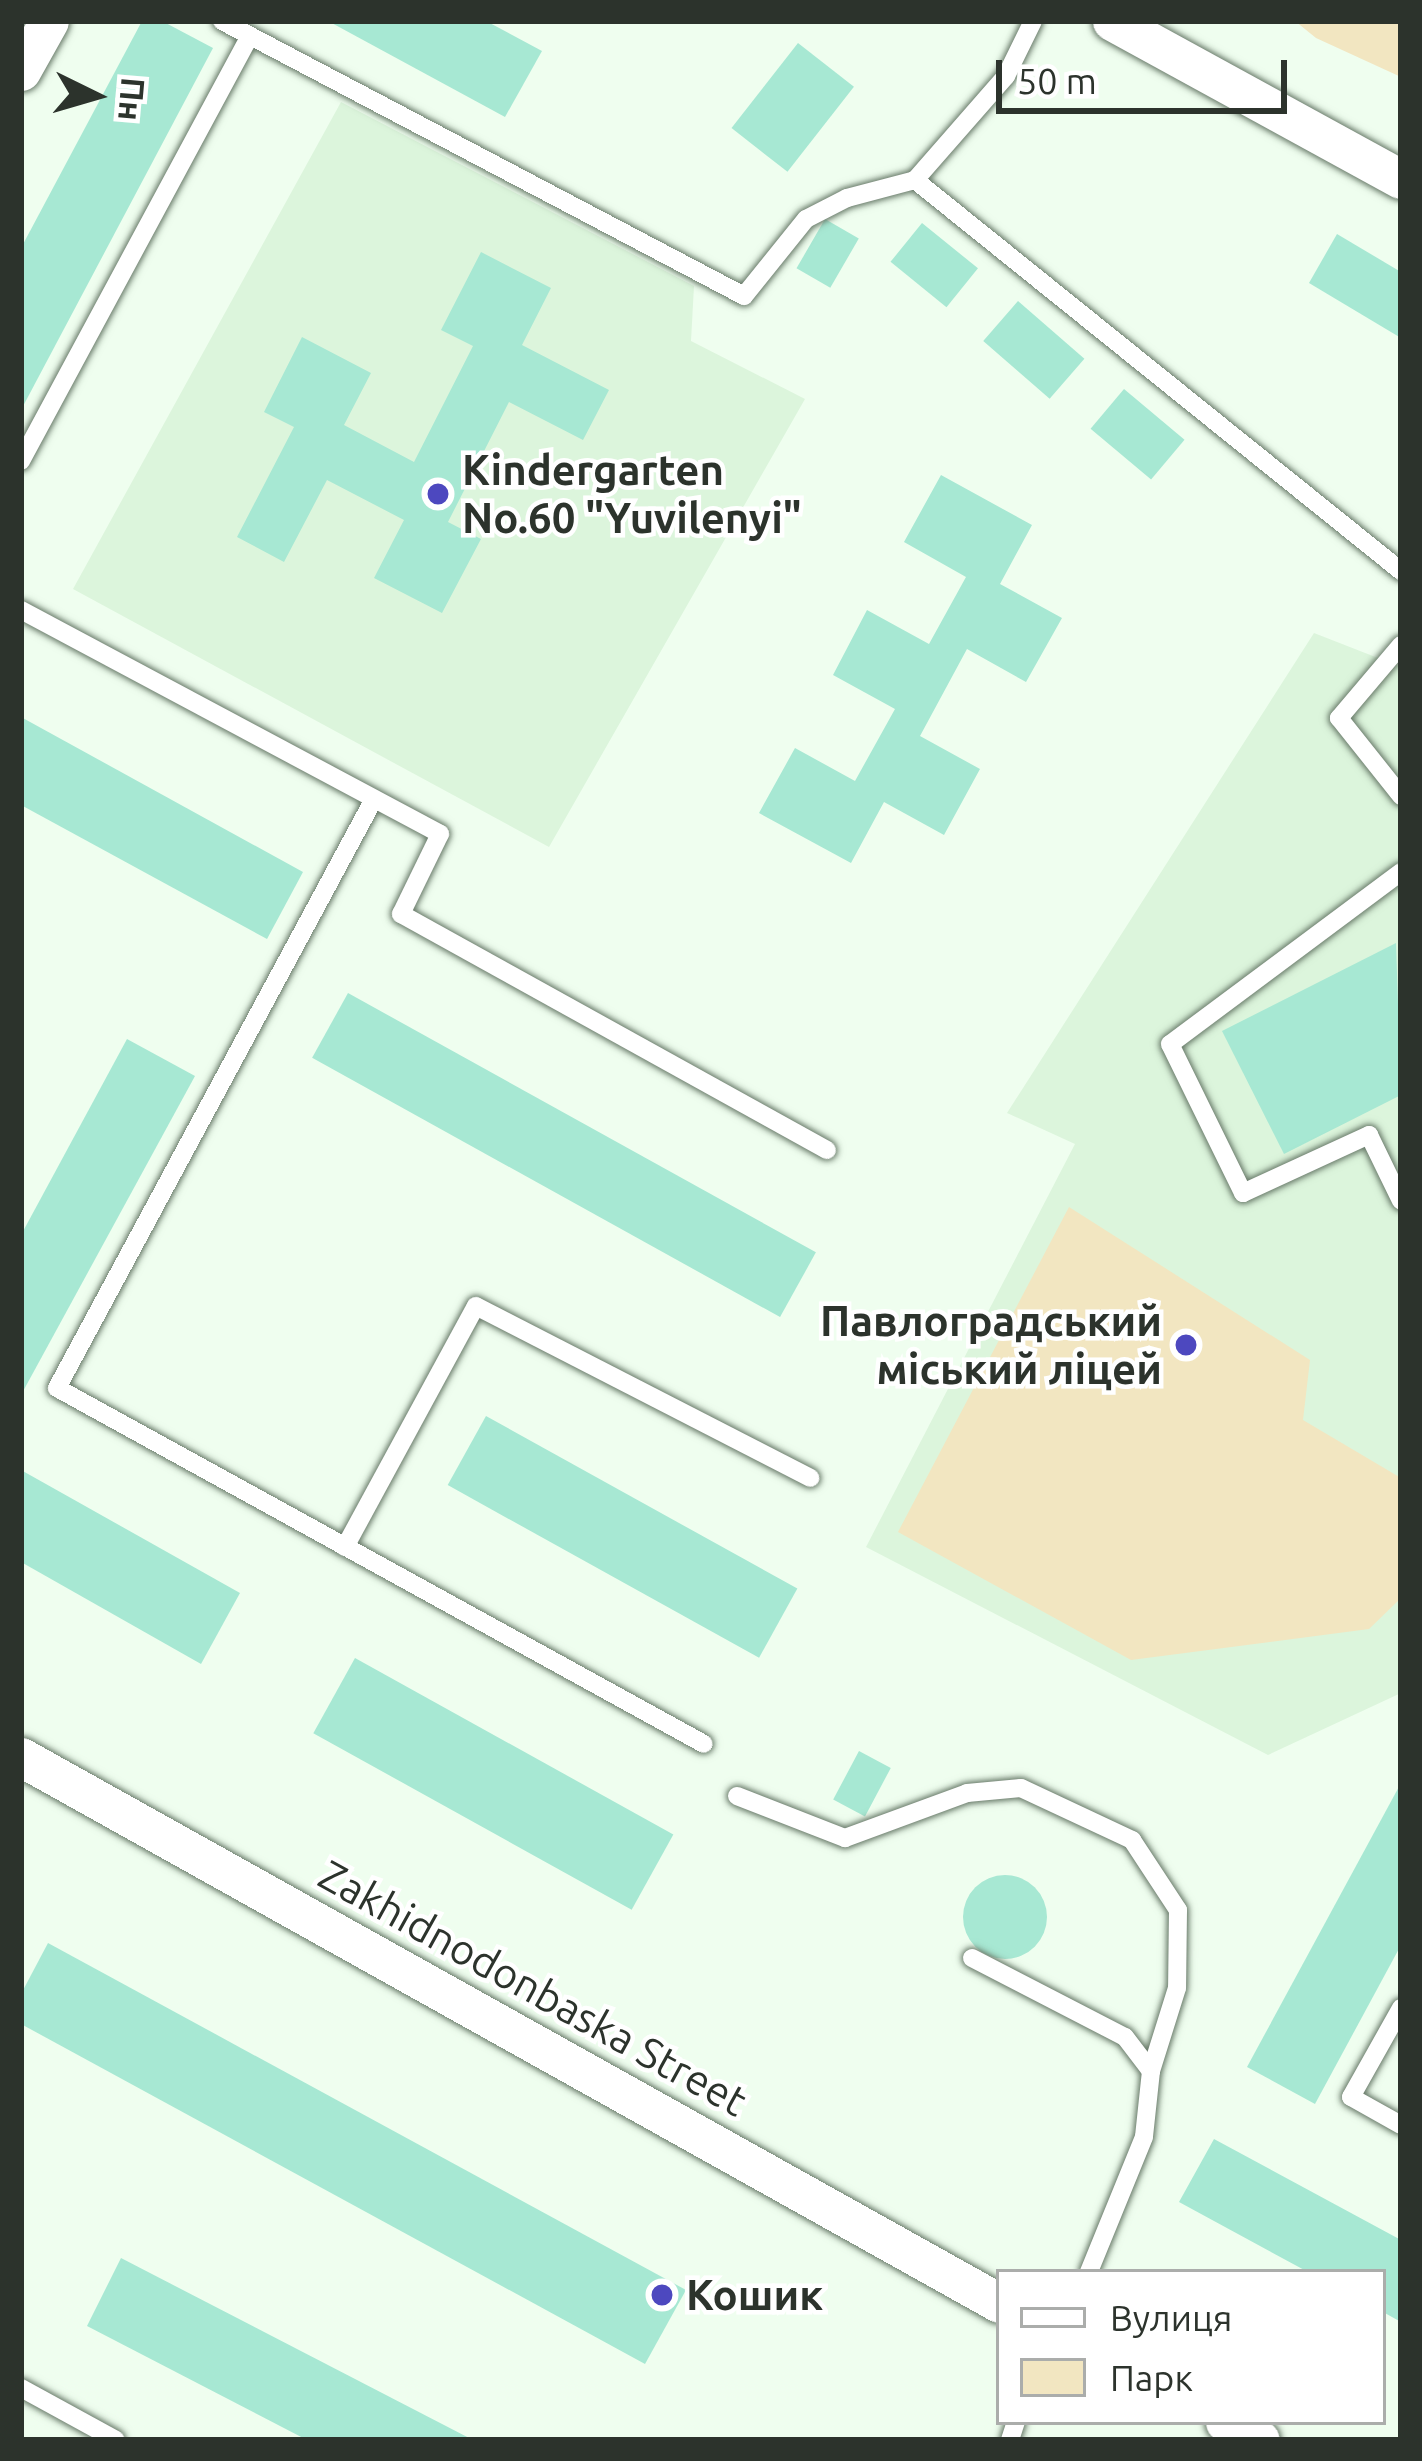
<!DOCTYPE html>
<meta charset="utf-8">
<style>
body{margin:0}
#map{position:relative;width:1422px;height:2461px;overflow:hidden;background:#effeef;font-family:Ubuntu,sans-serif}
div>[style]{position:absolute}
[style*='--x']{left:calc(var(--x)*1px);top:calc(var(--y)*1px);width:calc(var(--w)*1px);rotate:calc(var(--a)*1deg)}
.built>*{inset:0;background:#dcf5dc}
.green>*{inset:0;background:#f2e6c1}
.building>*{inset:0;background:#a7e8d3;transform-origin:0 0}
.round{border-radius:50%}
.roads{filter:drop-shadow(0 0 3px #687a69) drop-shadow(0 0 3px #687a69)}
.lane>*{height:18px;margin:-9px;padding:0 9px;transform-origin:9px;border-radius:9px;background:#fff}
.street>*{height:39px;margin:-19.5px;padding:0 19.5px;transform-origin:19.5px;border-radius:19.5px;background:#fff}
.dots>*{width:33px;height:33px;translate:-50% -50%;box-sizing:border-box;border:6px solid #fff;border-radius:50%}
span{translate:-50% -50%;white-space:nowrap;text-align:center;line-height:1.15;-webkit-text-stroke:9px #fff;paint-order:stroke}
.poi-label{font-size:42px;color:#2c332c;font-weight:700}
.left{translate:0 -50%;text-align:left}
.right{translate:-100% -50%;text-align:right}
.street-label{font-size:42px;color:#2c332c}
.frame{position:absolute;inset:0;border:24px solid #2c332c;pointer-events:none}
.legend{position:absolute;left:996px;top:2269px;width:390px;height:156px;box-sizing:border-box;background:#fff;border:3px solid #abadab;margin:0;padding:15px 21px;list-style:none;font-size:36px;color:#2c332c}
.legend li{display:flex;align-items:center;gap:24px;height:60px}
.legend b{width:60px;border:3px solid #abadab}
.north{position:absolute;left:36px;top:36px;width:120px;height:120px;-webkit-text-stroke:9px #fff;paint-order:stroke;rotate:95deg;font-size:33px;font-weight:700;line-height:48px;text-align:center;color:#2c332c}
.north::after{content:'';display:block;margin:auto;width:42px;height:54px;background:#2c332c;clip-path:polygon(50% 0,100% 100%,50% 72%,0 100%)}
.scale{position:absolute;left:996px;top:60px;width:291px;height:54px;box-sizing:border-box;border:6px solid #2c332c;border-top:0;padding-left:15px;font-size:36px;line-height:42px;white-space:nowrap;color:#2c332c;-webkit-text-stroke:9px #fff;paint-order:stroke}
</style>
<div id="map">
<div class="built">
<i style="clip-path:polygon(341px 102px,694px 286px,691px 341px,805px 399px,549px 847px,73px 589px)"></i>
<i style="clip-path:polygon(1314px 633px,1401px 667px,1401px 1693px,1268px 1755px,866px 1547px,1075px 1144px,1007px 1113px)"></i>
</div>
<div class="green">
<i style="clip-path:polygon(1295px 21px,1401px 21px,1401px 77px,1316px 38px)"></i>
<i style="clip-path:polygon(1069px 1207px,1310px 1360px,1303px 1420px,1401px 1478px,1401px 1598px,1369px 1629px,1131px 1660px,898px 1532px)"></i>
</div>
<div class="building">
<i style="clip-path:polygon(142px 21px,162px 21px,213px 48px,21px 410px,21px 248px)"></i>
<i style="clip-path:polygon(328px 21px,486px 21px,542px 51px,505px 117px)"></i>
<i style="left:798px;top:43px;width:71px;height:108px;rotate:38deg"></i>
<i style="left:825px;top:219px;width:39px;height:57px;rotate:30deg"></i>
<i style="left:922px;top:223px;width:72px;height:50px;rotate:39deg"></i>
<i style="clip-path:polygon(1337px 234px,1401px 272px,1401px 338px,1309px 283px)"></i>
<i style="clip-path:polygon(481px 252px,551px 288px,522px 345px,609px 390px,583px 440px,509px 402px,448px 522px,481px 539px,442px 613px,374px 578px,404px 520px,327px 480px,284px 562px,237px 537px,294px 427px,264px 412px,302px 337px,371px 373px,344px 425px,414px 462px,473px 346px,441px 330px)"></i>
<i style="left:1018px;top:301px;width:88px;height:53px;rotate:41deg"></i>
<i style="left:1124px;top:389px;width:79px;height:52px;rotate:40deg"></i>
<i style="clip-path:polygon(941px 475px,1032px 525px,1000px 584px,1062px 618px,1026px 682px,967px 649px,920px 736px,980px 769px,944px 835px,884px 802px,851px 863px,759px 813px,795px 748px,855px 781px,895px 709px,833px 675px,867px 610px,929px 644px,966px 577px,904px 542px)"></i>
<i style="clip-path:polygon(21px 717px,303px 872px,267px 939px,21px 805px)"></i>
<i style="clip-path:polygon(1396px 943px,1401px 1095px,1284px 1154px,1222px 1031px)"></i>
<i style="left:348px;top:993px;width:535px;height:74px;rotate:29deg"></i>
<i style="clip-path:polygon(127px 1039px,195px 1076px,21px 1395px,21px 1235px)"></i>
<i style="left:486px;top:1416px;width:356px;height:79px;rotate:29deg"></i>
<i style="clip-path:polygon(21px 1470px,240px 1593px,201px 1664px,21px 1562px)"></i>
<i style="left:355px;top:1658px;width:364px;height:86px;rotate:29deg"></i>
<i style="left:859px;top:1751px;width:36px;height:55px;rotate:28deg"></i>
<i style="clip-path:polygon(1401px 1783px,1401px 1945px,1315px 2104px,1247px 2067px)"></i>
<i class="round" style="left:963px;top:1875px;width:84px;height:84px"></i>
<i style="clip-path:polygon(48px 1943px,686px 2290px,645px 2364px,21px 2024px,21px 1994px)"></i>
<i style="clip-path:polygon(1214px 2139px,1401px 2240px,1401px 2322px,1383px 2312px,1383px 2272px,1308px 2272px,1179px 2202px)"></i>
<i style="clip-path:polygon(121px 2258px,473px 2440px,307px 2440px,87px 2326px)"></i>
</div>
<div class="roads">
<div class="lane">
<i style="--x:222;--y:21;--w:590;--a:27.78"></i>
<i style="--x:744;--y:296;--w:99;--a:-51.2"></i>
<i style="--x:806;--y:219;--w:46;--a:-27.1"></i>
<i style="--x:847;--y:198;--w:70;--a:-14.8"></i>
<i style="--x:1033;--y:21;--w:61;--a:116.1"></i>
<i style="--x:1006;--y:76;--w:138;--a:131.2"></i>
<i style="--x:915;--y:180;--w:624;--a:38.82"></i>
<i style="--x:21;--y:461;--w:481;--a:-61.7"></i>
<i style="--x:21;--y:610;--w:475;--a:28.1"></i>
<i style="--x:440;--y:834;--w:89;--a:116"></i>
<i style="--x:401;--y:914;--w:487;--a:29"></i>
<i style="--x:1401;--y:645;--w:96;--a:130.3"></i>
<i style="--x:1339;--y:718;--w:100;--a:51.5"></i>
<i style="--x:374;--y:799;--w:669;--a:118.29"></i>
<i style="--x:57;--y:1388;--w:738;--a:28.82"></i>
<i style="--x:1401;--y:872;--w:288;--a:143.3"></i>
<i style="--x:1170;--y:1044;--w:166;--a:63.9"></i>
<i style="--x:1243;--y:1193;--w:139;--a:-24.7"></i>
<i style="--x:1369;--y:1135;--w:73;--a:64.1"></i>
<i style="--x:345;--y:1547;--w:274;--a:-61.5"></i>
<i style="--x:476;--y:1306;--w:376;--a:27.2"></i>
<i style="--x:737;--y:1796;--w:116;--a:21.3"></i>
<i style="--x:845;--y:1838;--w:130;--a:-20.2"></i>
<i style="--x:967;--y:1793;--w:54;--a:-5.3"></i>
<i style="--x:1021;--y:1788;--w:123;--a:25.1"></i>
<i style="--x:1132;--y:1840;--w:84;--a:56.7"></i>
<i style="--x:1178;--y:1910;--w:78;--a:90.7"></i>
<i style="--x:1177;--y:1988;--w:87;--a:107.4"></i>
<i style="--x:972;--y:1958;--w:172;--a:27.3"></i>
<i style="--x:1125;--y:2037;--w:43;--a:52.6"></i>
<i style="--x:1151;--y:2071;--w:66;--a:96.1"></i>
<i style="--x:1144;--y:2137;--w:146;--a:112.2"></i>
<i style="--x:1401;--y:2008;--w:102;--a:119.3"></i>
<i style="--x:1351;--y:2097;--w:57;--a:29.2"></i>
<i style="--x:21;--y:2388;--w:108;--a:28.7"></i>
<i style="--x:1010;--y:2440;--w:19;--a:-72"></i>
</div>
<div class="street">
<i style="--x:1112;--y:21;--w:329;--a:28.7"></i>
<i style="--x:21;--y:71;--w:57;--a:-60.8"></i>
<i style="--x:21;--y:1757;--w:1120;--a:29.17"></i>
<i style="--x:1225;--y:2422;--w:39;--a:27"></i>
</div>
</div>
<div class="dots">
<i style="left:438px;top:494px;background:#4d48bf"></i>
<i style="left:1186px;top:1345px;background:#4d48bf"></i>
<i style="left:662px;top:2295px;background:#4d48bf"></i>
</div>
<div class="poi-label">
<span class="left" style="left:462px;top:494px">Kindergarten<br>No.60 "Yuvilenyi"</span>
<span class="right" style="left:1162px;top:1345px">Павлоградський<br>міський ліцей</span>
<span class="left" style="left:686px;top:2295px">Кошик</span>
</div>
<div class="street-label">
<span style="left:533px;top:1988px;rotate:29deg">Zakhidnodonbaska Street</span>
</div>
<div class="frame"></div>
<ul class="legend">
<li><b style="height:15px;background:#fff"></b>Вулиця</li>
<li><b style="height:33px;background:#f2e6c1"></b>Парк</li>
</ul>
<div class="north">Пн</div>
<div class="scale">50 m</div>
</div>
